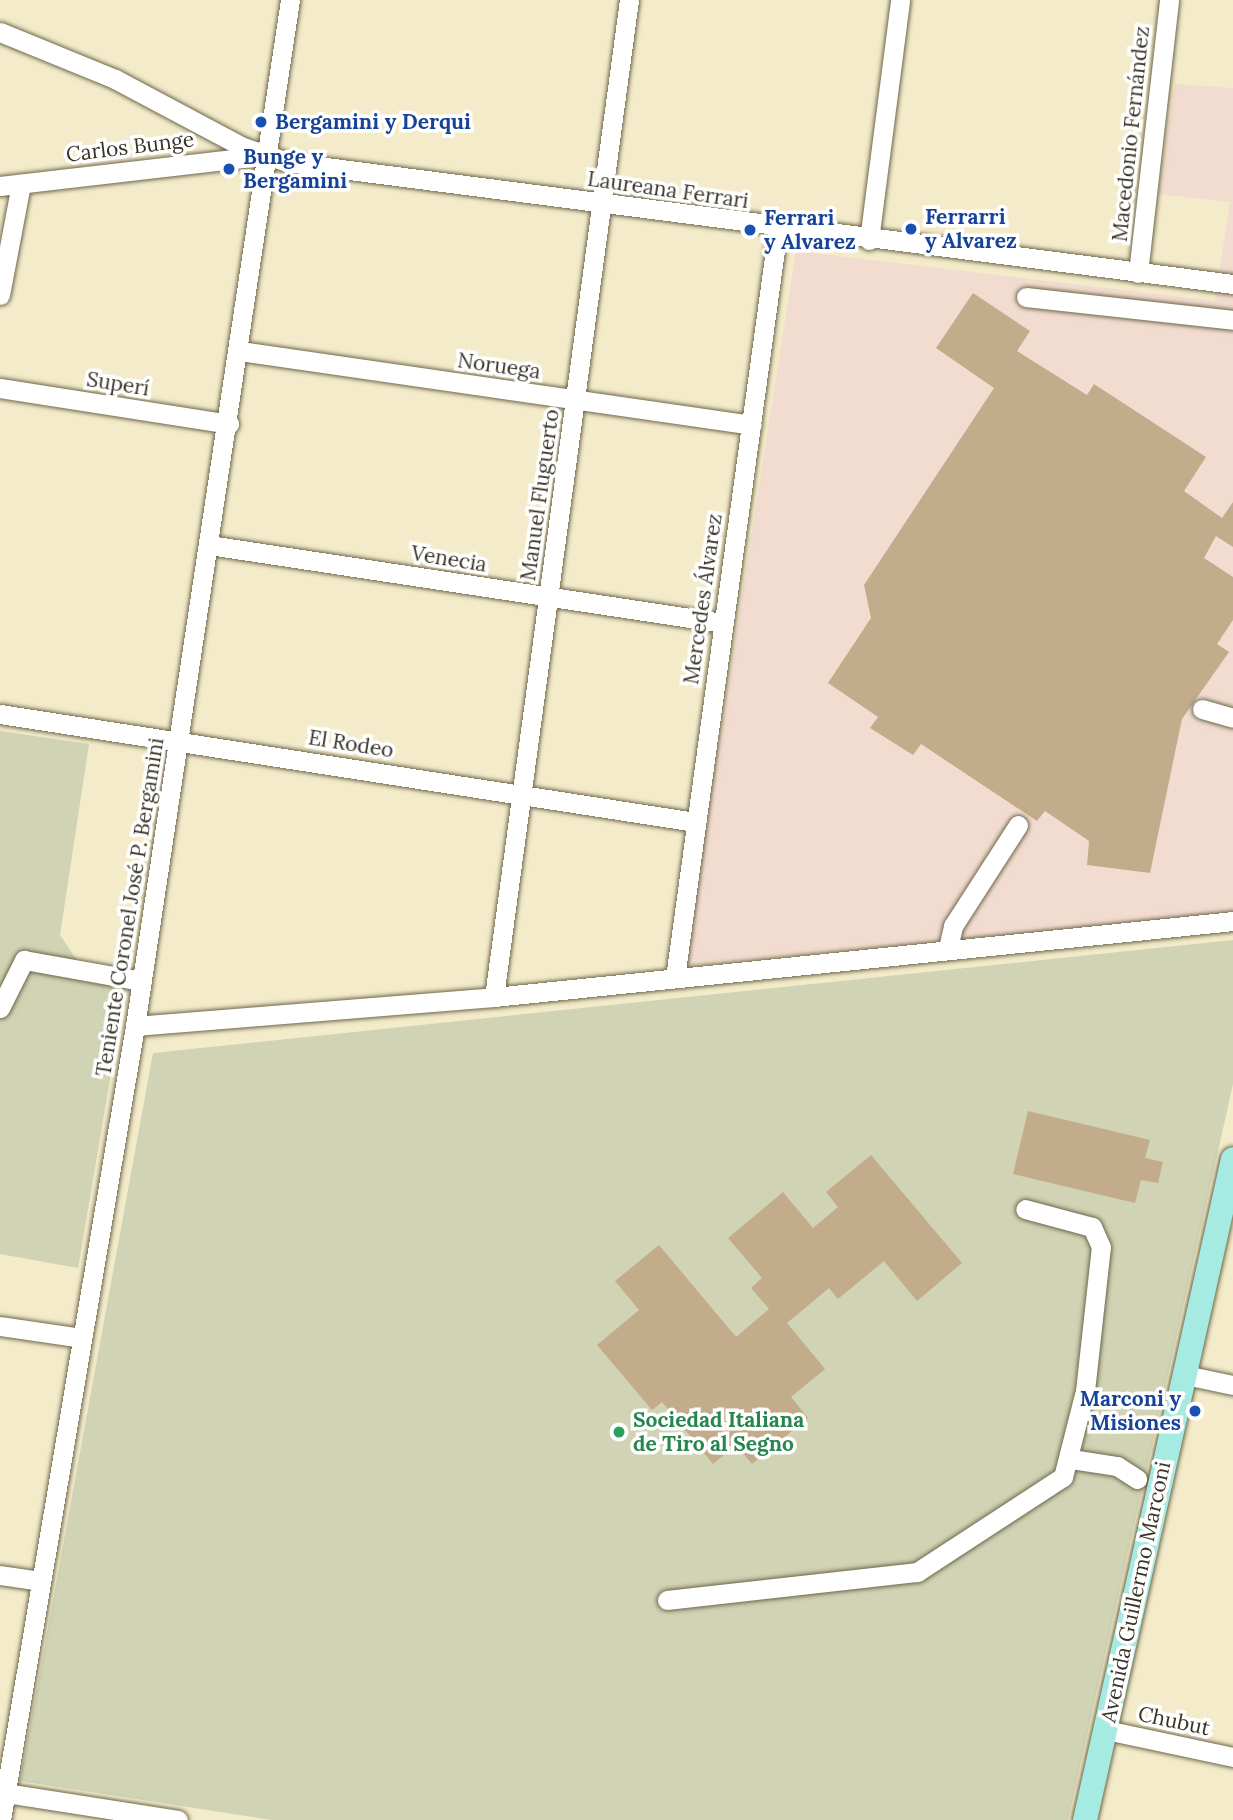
<!DOCTYPE html>
<meta charset="utf-8">
<style>
body{margin:0}
#map{position:relative;width:1233px;height:1820px;overflow:hidden;background:#f3ebca;font-family:Lora,serif}
div>[style]{position:absolute}
[style*='--x']{left:calc(var(--x)*1px);top:calc(var(--y)*1px);width:calc(var(--w)*1px);rotate:calc(var(--a)*1deg)}
.industrial>*{inset:0;background:#f2dccf}
.green>*{inset:0;background:#d0d3b4}
.building>*{inset:0;background:#c3ac8c}
.roads{filter:drop-shadow(0 0 2px #6e674a) drop-shadow(0 0 2px #6e674a)}
.minor>*{height:19px;margin:-9.5px;padding:0 9.5px;transform-origin:9.5px;border-radius:9.5px;background:#fff}
.major>*{height:24px;margin:-12px;padding:0 12px;transform-origin:12px;border-radius:12px;background:#a6ebe1}
.dots>*{width:19px;height:19px;translate:-50% -50%;box-sizing:border-box;border:4px solid #fff;border-radius:50%}
span{translate:-50% -50%;white-space:nowrap;text-align:center;line-height:1.15;-webkit-text-stroke:7px #fff;paint-order:stroke}
.transit-label{font-size:21px;color:#164399;font-weight:700}
.left{translate:0 -50%;text-align:left}
.right{translate:-100% -50%;text-align:right}
.street-label{font-size:21px;color:#373427}
.leisure-label{font-size:21px;color:#27864d;font-weight:700}
</style>
<div id="map">
<div class="industrial">
<i style="clip-path:polygon(1175px 84px,1233px 88px,1233px 914px,684px 966px,796px 251px,1215px 301px,1230px 202px,1158px 194px)"></i>
</div>
<div class="green">
<i style="clip-path:polygon(0 731px,89px 744px,60px 935px,81px 966px,128px 973px,78px 1268px,0 1254px)"></i>
<i style="clip-path:polygon(1233px 940px,1233px 1084px,1068px 1820px,272px 1820px,20px 1781px,153px 1053px)"></i>
</div>
<div class="building">
<i style="clip-path:polygon(973px 293px,1030px 331px,1017px 351px,1087px 395px,1094px 384px,1206px 457px,1184px 491px,1222px 518px,1233px 502px,1233px 547px,1216px 536px,1204px 558px,1233px 577px,1233px 620px,1217px 644px,1229px 652px,1182px 719px,1150px 873px,1087px 865px,1089px 841px,1045px 811px,1037px 821px,921px 744px,913px 755px,870px 728px,878px 717px,828px 683px,871px 618px,864px 585px,994px 388px,936px 348px)"></i>
<i style="clip-path:polygon(1028px 1111px,1150px 1140px,1145px 1158px,1163px 1162px,1158px 1183px,1141px 1180px,1135px 1203px,1013px 1174px)"></i>
<i style="clip-path:polygon(871px 1155px,962px 1263px,917px 1301px,884px 1261px,838px 1299px,829px 1288px,787px 1323px,825px 1369px,791px 1397px,808px 1418px,752px 1464px,736px 1445px,713px 1464px,662px 1402px,652px 1410px,597px 1345px,639px 1310px,615px 1281px,659px 1245px,736px 1337px,769px 1309px,751px 1288px,762px 1278px,728px 1238px,783px 1192px,813px 1228px,838px 1207px,826px 1192px)"></i>
</div>
<div class="roads">
<div class="minor">
<i style="--x:0;--y:32;--w:124;--a:22.2"></i>
<i style="--x:115;--y:79;--w:145;--a:28"></i>
<i style="--x:243;--y:147;--w:46;--a:18.8"></i>
<i style="--x:287;--y:162;--w:954;--a:7.35"></i>
<i style="--x:0;--y:186;--w:263;--a:-6.6"></i>
<i style="--x:869;--y:240;--w:242;--a:-82.6"></i>
<i style="--x:1138;--y:273;--w:275;--a:-83.5"></i>
<i style="--x:0;--y:295;--w:113;--a:-79.3"></i>
<i style="--x:1026;--y:297;--w:208;--a:6.3"></i>
<i style="--x:240;--y:351;--w:517;--a:8.22"></i>
<i style="--x:0;--y:388;--w:232;--a:8.9"></i>
<i style="--x:209;--y:545;--w:520;--a:8.63"></i>
<i style="--x:1202;--y:709;--w:32;--a:16"></i>
<i style="--x:0;--y:714;--w:703;--a:8.83"></i>
<i style="--x:948;--y:948;--w:23;--a:-77"></i>
<i style="--x:953;--y:926;--w:120;--a:-57.2"></i>
<i style="--x:675;--y:978;--w:757;--a:-82.18"></i>
<i style="--x:494;--y:997;--w:1006;--a:-82.29"></i>
<i style="--x:0;--y:1008;--w:54;--a:-63.4"></i>
<i style="--x:24;--y:960;--w:120;--a:10.1"></i>
<i style="--x:135;--y:1026;--w:360;--a:-4.6"></i>
<i style="--x:494;--y:997;--w:743;--a:-5.87"></i>
<i style="--x:0;--y:1326;--w:83;--a:8.3"></i>
<i style="--x:1185;--y:1375;--w:49;--a:11.8"></i>
<i style="--x:1071;--y:1459;--w:47;--a:8.7"></i>
<i style="--x:1117;--y:1466;--w:24;--a:33"></i>
<i style="--x:0;--y:1575;--w:41;--a:8.3"></i>
<i style="--x:667;--y:1600;--w:252;--a:-6.4"></i>
<i style="--x:917;--y:1572;--w:174;--a:-33.1"></i>
<i style="--x:1063;--y:1477;--w:89;--a:-75.7"></i>
<i style="--x:1085;--y:1391;--w:145;--a:-83.7"></i>
<i style="--x:1101;--y:1247;--w:22;--a:-114"></i>
<i style="--x:1092;--y:1227;--w:69;--a:-165"></i>
<i style="--x:1106;--y:1730;--w:130;--a:12"></i>
<i style="--x:0;--y:1792;--w:180;--a:8.9"></i>
<i style="--x:1;--y:1820;--w:805;--a:-80.42"></i>
<i style="--x:135;--y:1026;--w:1038;--a:-81.41"></i>
</div>
<div class="major">
<i style="--x:1085;--y:1820;--w:677;--a:-77.38"></i>
</div>
</div>
<div class="dots">
<i style="left:261px;top:122px;background:#1a4fb4"></i>
<i style="left:229px;top:169px;background:#1a4fb4"></i>
<i style="left:911px;top:229px;background:#1a4fb4"></i>
<i style="left:750px;top:230px;background:#1a4fb4"></i>
<i style="left:1195px;top:1411px;background:#1a4fb4"></i>
<i style="left:619px;top:1432px;background:#2e9e5b"></i>
</div>
<div class="transit-label">
<span class="left" style="left:275px;top:122px">Bergamini y Derqui</span>
<span class="left" style="left:243px;top:169px">Bunge y<br>Bergamini</span>
<span class="left" style="left:925px;top:229px">Ferrarri<br>y Alvarez</span>
<span class="left" style="left:764px;top:230px">Ferrari<br>y Alvarez</span>
<span class="right" style="left:1181px;top:1411px">Marconi y<br>Misiones</span>
</div>
<div class="street-label">
<span style="left:1131px;top:134px;rotate:-84deg">Macedonio Fernández</span>
<span style="left:130px;top:147px;rotate:-7deg">Carlos Bunge</span>
<span style="left:668px;top:190px;rotate:8deg">Laureana Ferrari</span>
<span style="left:499px;top:366px;rotate:8deg">Noruega</span>
<span style="left:118px;top:384px;rotate:9deg">Superí</span>
<span style="left:540px;top:495px;rotate:-82deg">Manuel Fluguerto</span>
<span style="left:449px;top:559px;rotate:9deg">Venecia</span>
<span style="left:703px;top:599px;rotate:-82deg">Mercedes Álvarez</span>
<span style="left:351px;top:744px;rotate:9deg">El Rodeo</span>
<span style="left:130px;top:907px;rotate:-81deg">Teniente Coronel José P. Bergamini</span>
<span style="left:1136px;top:1592px;rotate:-78deg">Avenida Guillermo Marconi</span>
<span style="left:1174px;top:1721px;rotate:12deg">Chubut</span>
</div>
<div class="leisure-label">
<span class="left" style="left:633px;top:1432px">Sociedad Italiana<br>de Tiro al Segno</span>
</div>
</div>
